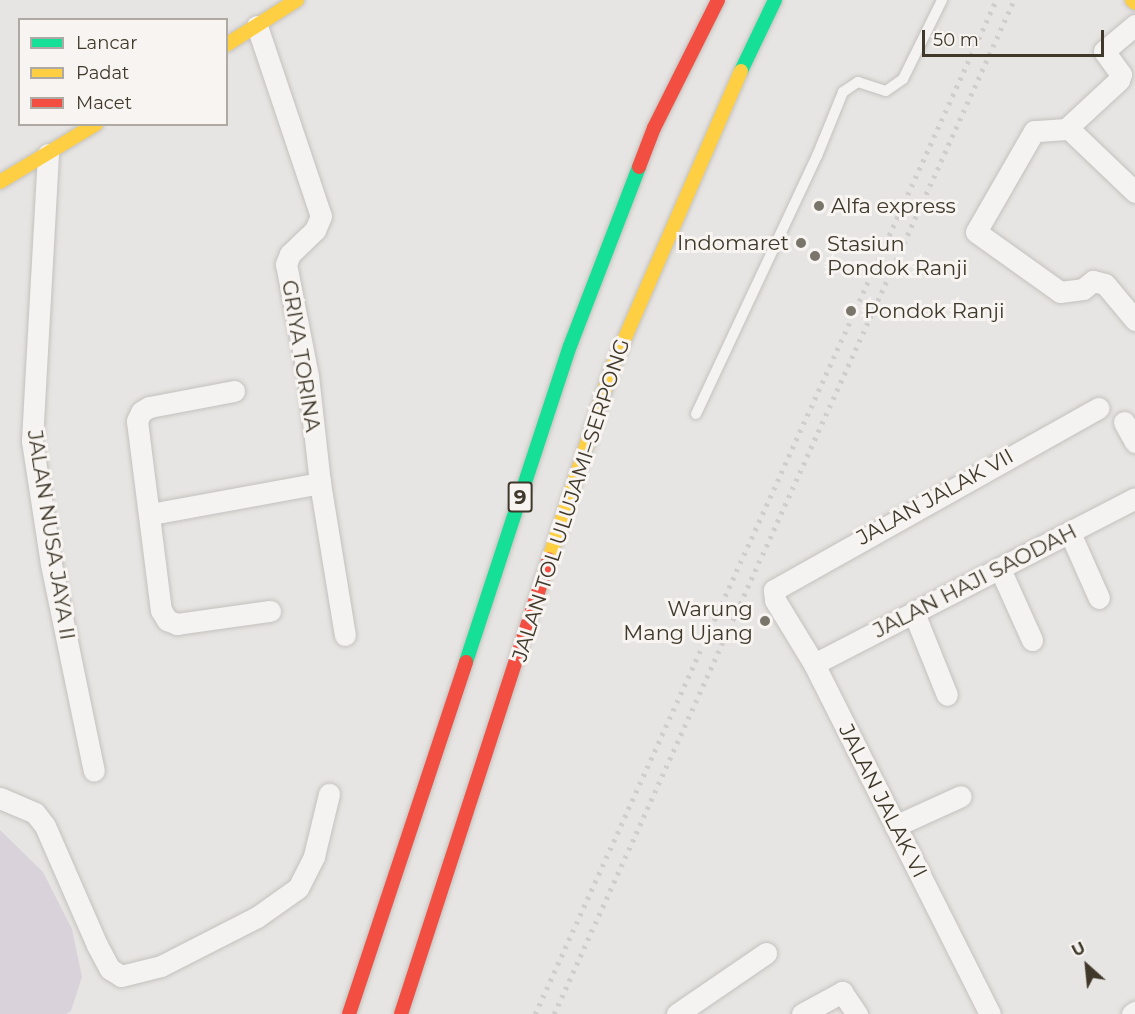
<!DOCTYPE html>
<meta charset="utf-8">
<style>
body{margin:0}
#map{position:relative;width:1135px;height:1014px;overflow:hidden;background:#e7e5e3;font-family:Montserrat,sans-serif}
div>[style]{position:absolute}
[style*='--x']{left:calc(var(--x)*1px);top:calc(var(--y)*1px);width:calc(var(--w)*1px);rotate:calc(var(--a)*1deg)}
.green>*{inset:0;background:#dad2da}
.roads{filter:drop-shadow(0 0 2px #c3c1be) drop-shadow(0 0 2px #c3c1be)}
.lane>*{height:10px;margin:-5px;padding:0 5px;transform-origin:5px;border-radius:5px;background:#f5f3f2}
.street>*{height:21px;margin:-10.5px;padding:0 10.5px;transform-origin:10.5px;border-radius:10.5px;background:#f5f3f2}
.fast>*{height:14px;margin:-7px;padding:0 7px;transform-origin:7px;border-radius:7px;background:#16e098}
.slow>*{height:14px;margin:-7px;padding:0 7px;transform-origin:7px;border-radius:7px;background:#ffcf43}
.jam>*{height:14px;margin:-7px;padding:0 7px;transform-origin:7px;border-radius:7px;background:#f24e42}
.rail>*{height:4.5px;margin-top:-2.25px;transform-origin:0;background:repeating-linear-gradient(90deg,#cfcecc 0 3px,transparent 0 9px)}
.dots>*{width:16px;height:16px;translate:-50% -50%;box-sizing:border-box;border:3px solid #f7f4f1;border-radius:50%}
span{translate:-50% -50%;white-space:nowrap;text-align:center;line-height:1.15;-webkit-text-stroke:6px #f7f4f1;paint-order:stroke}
.shield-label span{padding:2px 4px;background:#f7f4f1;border:2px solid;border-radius:4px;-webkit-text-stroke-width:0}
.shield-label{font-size:20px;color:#40392b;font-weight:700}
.poi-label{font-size:21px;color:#40392b}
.left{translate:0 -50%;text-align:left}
.right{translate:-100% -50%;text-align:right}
.street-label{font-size:21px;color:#40392b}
.legend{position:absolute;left:18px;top:18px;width:210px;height:108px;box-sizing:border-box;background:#f7f4f1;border:2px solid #aea9a2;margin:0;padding:8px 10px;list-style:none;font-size:18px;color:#40392b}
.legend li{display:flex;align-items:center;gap:12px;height:30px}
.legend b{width:30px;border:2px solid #aea9a2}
.north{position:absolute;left:1057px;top:936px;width:60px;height:60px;-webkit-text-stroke:4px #f7f4f1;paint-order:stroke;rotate:333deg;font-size:16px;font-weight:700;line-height:24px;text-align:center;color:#40392b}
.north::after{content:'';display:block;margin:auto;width:21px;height:27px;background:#40392b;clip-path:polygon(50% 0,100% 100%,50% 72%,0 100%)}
.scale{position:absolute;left:922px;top:30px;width:182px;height:27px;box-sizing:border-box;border:3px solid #40392b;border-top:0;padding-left:8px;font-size:18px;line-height:21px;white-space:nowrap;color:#40392b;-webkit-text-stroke:4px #f7f4f1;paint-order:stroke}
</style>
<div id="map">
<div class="green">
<i style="clip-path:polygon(0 830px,43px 872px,72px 929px,82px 977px,71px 1011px,66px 1014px,0 1014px)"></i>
</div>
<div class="roads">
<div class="lane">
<i style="--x:696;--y:414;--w:285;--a:-64.9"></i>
<i style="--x:817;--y:156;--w:69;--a:-67.9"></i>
<i style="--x:843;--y:92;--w:18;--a:-34"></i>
<i style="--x:858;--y:82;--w:29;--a:18"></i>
<i style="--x:886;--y:91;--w:21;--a:-35"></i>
<i style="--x:903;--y:79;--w:88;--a:-63.7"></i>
</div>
<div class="street">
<i style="--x:1135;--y:25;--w:40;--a:140"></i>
<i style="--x:1104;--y:51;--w:29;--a:54"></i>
<i style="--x:1121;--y:74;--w:6;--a:108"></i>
<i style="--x:1119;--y:80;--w:72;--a:137.2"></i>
<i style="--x:1066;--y:129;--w:32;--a:176"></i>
<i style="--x:1034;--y:131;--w:116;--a:119.9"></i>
<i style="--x:976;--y:232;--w:103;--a:35.5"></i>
<i style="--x:1060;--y:292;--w:23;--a:-7"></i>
<i style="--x:1083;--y:289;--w:13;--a:-39"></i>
<i style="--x:1093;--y:281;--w:12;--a:14"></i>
<i style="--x:1105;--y:284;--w:47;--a:50.2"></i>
<i style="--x:257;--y:26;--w:200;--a:71.4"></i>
<i style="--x:321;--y:216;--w:15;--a:113"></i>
<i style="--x:315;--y:230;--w:35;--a:136"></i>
<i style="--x:290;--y:254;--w:11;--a:112"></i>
<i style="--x:286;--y:264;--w:114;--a:78.9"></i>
<i style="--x:308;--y:376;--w:108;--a:83.6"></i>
<i style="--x:320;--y:483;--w:154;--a:80.7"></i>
<i style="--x:1068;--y:128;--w:93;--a:43.7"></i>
<i style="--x:48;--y:154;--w:287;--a:93.2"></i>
<i style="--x:32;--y:441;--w:124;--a:81.2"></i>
<i style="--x:51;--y:564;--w:211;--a:78.3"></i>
<i style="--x:234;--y:391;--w:86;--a:169.3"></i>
<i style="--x:149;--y:407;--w:9;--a:148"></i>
<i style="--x:141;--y:412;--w:10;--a:114"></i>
<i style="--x:137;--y:421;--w:191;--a:82.8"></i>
<i style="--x:161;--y:610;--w:12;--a:59"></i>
<i style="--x:167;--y:620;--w:11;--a:22"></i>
<i style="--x:177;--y:624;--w:94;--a:-8"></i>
<i style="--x:1124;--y:422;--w:23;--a:61"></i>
<i style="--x:151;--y:514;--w:172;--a:-10.4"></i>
<i style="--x:1070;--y:533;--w:71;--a:66"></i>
<i style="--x:1000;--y:569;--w:78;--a:65.7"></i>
<i style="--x:914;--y:613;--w:88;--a:68.1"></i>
<i style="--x:814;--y:664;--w:361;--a:-27.3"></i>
<i style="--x:0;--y:798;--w:38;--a:23"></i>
<i style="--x:35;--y:813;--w:16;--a:52"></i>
<i style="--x:45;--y:826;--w:130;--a:66.4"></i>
<i style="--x:97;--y:945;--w:27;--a:62"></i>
<i style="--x:110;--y:969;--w:13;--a:32"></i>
<i style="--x:121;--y:976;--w:41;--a:-14"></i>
<i style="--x:161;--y:966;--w:108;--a:-27"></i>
<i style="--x:257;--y:917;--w:50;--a:-35.3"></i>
<i style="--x:298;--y:888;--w:36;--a:-63"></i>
<i style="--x:314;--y:856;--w:64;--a:-76.4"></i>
<i style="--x:895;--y:826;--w:72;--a:-24.4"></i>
<i style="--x:677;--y:1014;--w:108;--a:-34.4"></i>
<i style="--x:802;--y:1014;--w:46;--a:-28.8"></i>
<i style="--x:842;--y:992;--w:27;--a:56"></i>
<i style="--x:990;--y:1014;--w:392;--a:-116.7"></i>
<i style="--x:814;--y:664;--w:75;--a:-121.4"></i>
<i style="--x:775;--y:600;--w:10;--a:-96"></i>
<i style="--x:774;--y:590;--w:372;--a:-29.3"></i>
<i style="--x:1132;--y:1014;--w:4;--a:-34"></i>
</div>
<div class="fast">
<i style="--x:741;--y:71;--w:79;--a:-64.4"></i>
<i style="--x:466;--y:662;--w:333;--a:-71.8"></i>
<i style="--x:570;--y:346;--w:192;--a:-68.9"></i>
</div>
<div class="slow">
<i style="--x:1132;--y:0;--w:4;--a:45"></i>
<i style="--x:226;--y:45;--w:84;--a:-32.4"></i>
<i style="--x:0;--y:182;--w:112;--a:-31.1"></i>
<i style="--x:549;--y:559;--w:199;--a:-71.8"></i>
<i style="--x:611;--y:370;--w:326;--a:-66.5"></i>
</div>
<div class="jam">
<i style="--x:639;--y:167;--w:42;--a:-69"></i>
<i style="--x:654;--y:128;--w:143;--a:-63.4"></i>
<i style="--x:349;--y:1014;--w:371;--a:-71.6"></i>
<i style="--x:401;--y:1014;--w:478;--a:-72"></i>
</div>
</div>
<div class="rail">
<i style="--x:535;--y:1014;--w:1114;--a:-65.55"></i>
<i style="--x:554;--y:1014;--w:1113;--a:-65.6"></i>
</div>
<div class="dots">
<i style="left:819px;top:206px;background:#7a756b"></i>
<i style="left:801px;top:243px;background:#7a756b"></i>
<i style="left:815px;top:256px;background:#7a756b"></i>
<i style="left:851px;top:311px;background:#7a756b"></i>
<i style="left:765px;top:621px;background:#7a756b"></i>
</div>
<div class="shield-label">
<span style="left:520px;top:497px">9</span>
</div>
<div class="poi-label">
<span class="left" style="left:831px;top:206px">Alfa express</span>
<span class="right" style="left:789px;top:243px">Indomaret</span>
<span class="left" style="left:827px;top:256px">Stasiun<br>Pondok Ranji</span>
<span class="left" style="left:864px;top:311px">Pondok Ranji</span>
<span class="right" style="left:753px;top:621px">Warung<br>Mang Ujang</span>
</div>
<div class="street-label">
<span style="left:301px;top:356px;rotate:81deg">GRIYA TORINA</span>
<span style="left:935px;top:497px;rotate:-29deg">JALAN JALAK VII</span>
<span style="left:571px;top:500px;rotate:-72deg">JALAN TOL ULUJAMI–SERPONG</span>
<span style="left:51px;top:535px;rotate:81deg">JALAN NUSA JAYA II</span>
<span style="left:975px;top:581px;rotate:-27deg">JALAN HAJI SAODAH</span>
<span style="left:883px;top:801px;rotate:63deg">JALAN JALAK VI</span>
</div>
<ul class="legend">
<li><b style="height:8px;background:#16e098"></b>Lancar</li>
<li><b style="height:8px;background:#ffcf43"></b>Padat</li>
<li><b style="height:8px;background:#f24e42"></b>Macet</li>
</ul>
<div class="north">U</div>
<div class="scale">50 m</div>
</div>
